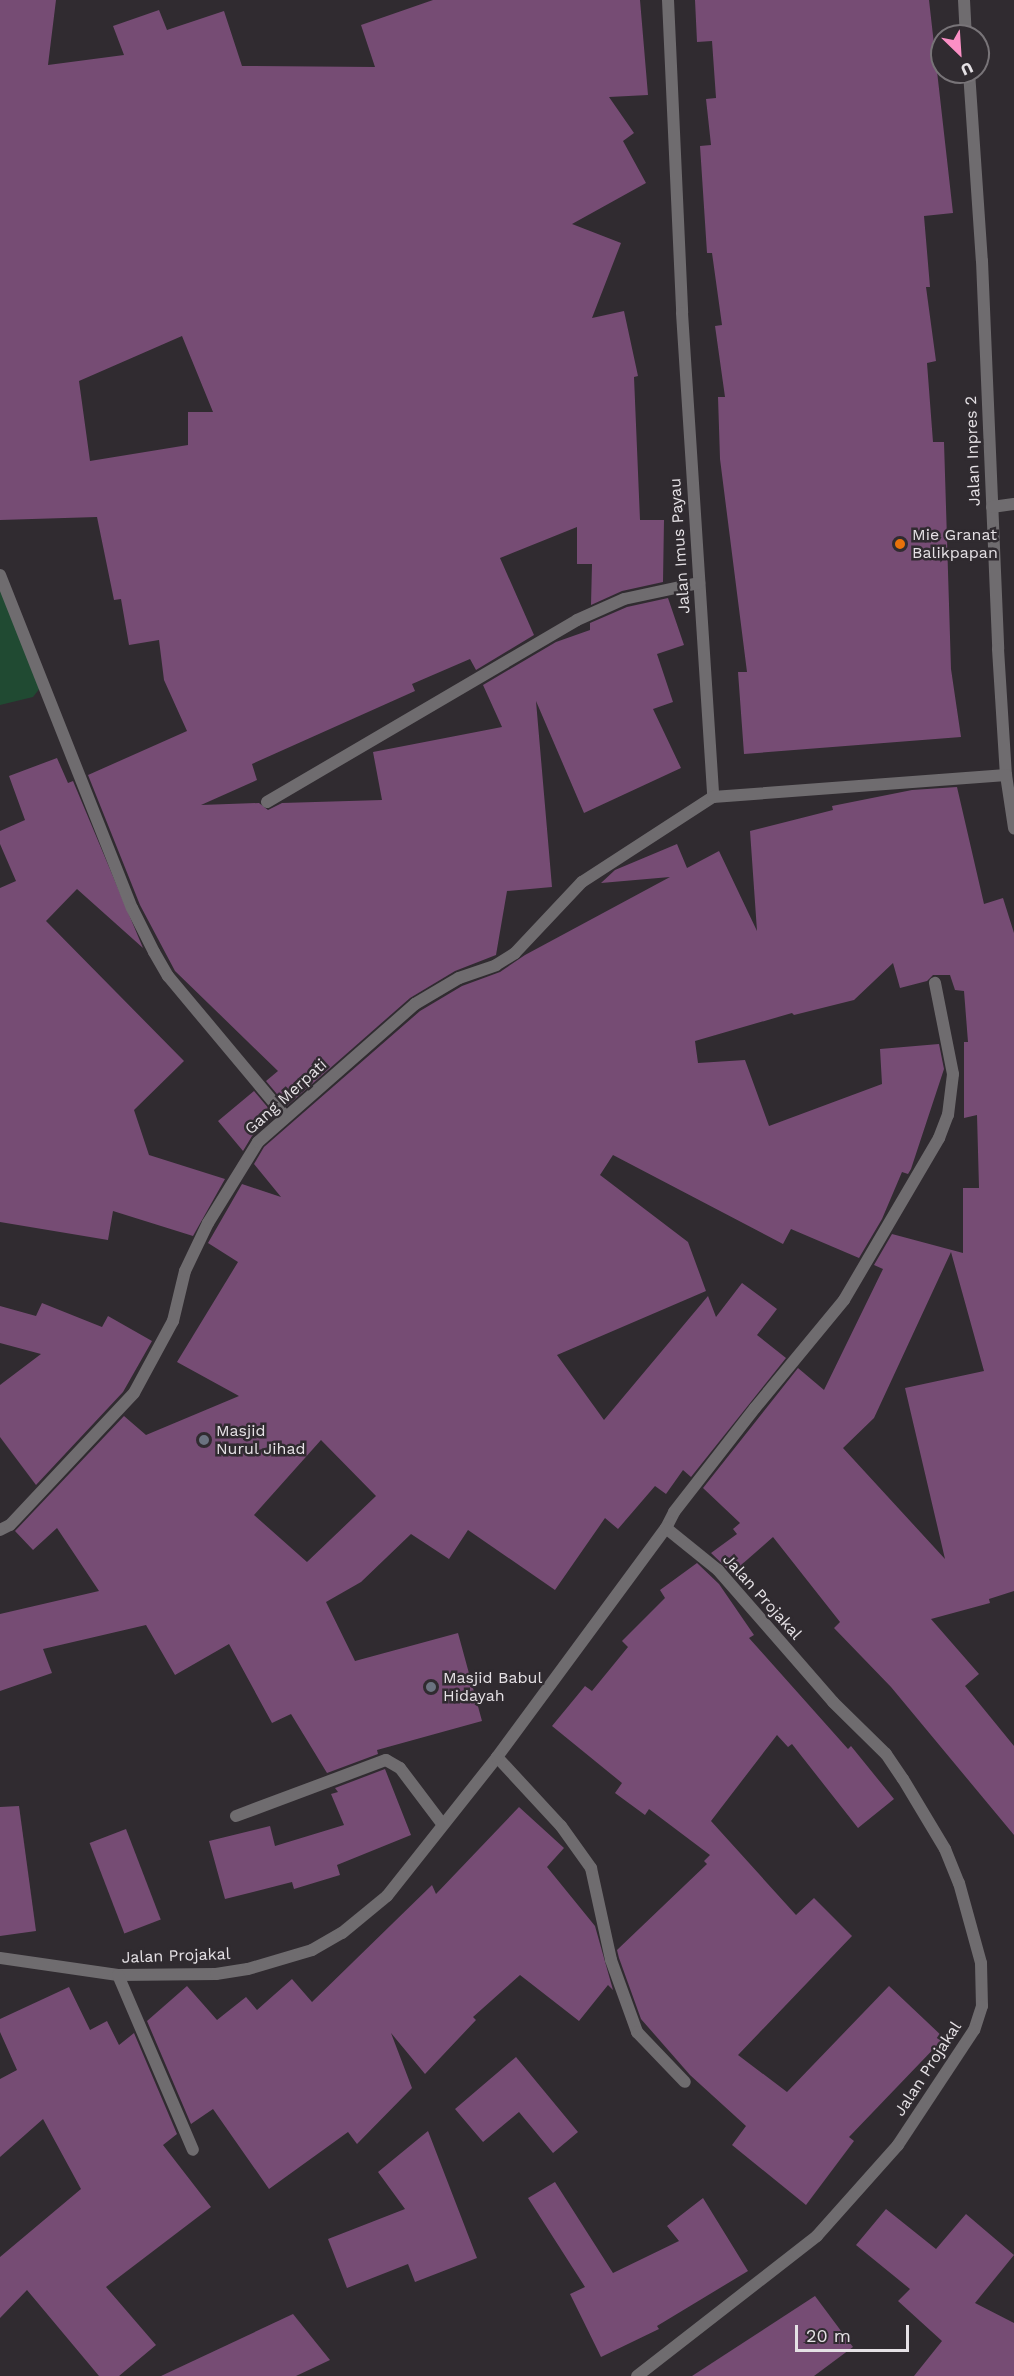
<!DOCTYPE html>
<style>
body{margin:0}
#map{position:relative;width:1014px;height:2376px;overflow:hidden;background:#302b30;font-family:"Work Sans",sans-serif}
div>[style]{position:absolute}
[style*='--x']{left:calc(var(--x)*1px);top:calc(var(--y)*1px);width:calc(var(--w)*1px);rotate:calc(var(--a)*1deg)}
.green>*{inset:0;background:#204a32}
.building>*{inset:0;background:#764c74;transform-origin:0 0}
.street>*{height:12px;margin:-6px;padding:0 6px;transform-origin:6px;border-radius:6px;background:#6f6c6f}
.dots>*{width:16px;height:16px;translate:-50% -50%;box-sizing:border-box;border:3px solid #302b30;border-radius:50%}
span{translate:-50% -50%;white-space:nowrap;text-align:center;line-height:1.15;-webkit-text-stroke:5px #302b30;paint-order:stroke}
.street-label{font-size:16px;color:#e5e1e5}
.poi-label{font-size:16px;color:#e5e1e5}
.left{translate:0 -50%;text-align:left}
.north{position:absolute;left:930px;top:24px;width:60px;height:60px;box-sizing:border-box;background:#302b30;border:2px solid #787478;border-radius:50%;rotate:155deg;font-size:16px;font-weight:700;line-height:24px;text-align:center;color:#e5e1e5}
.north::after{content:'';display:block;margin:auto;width:21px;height:27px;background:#fb8fc5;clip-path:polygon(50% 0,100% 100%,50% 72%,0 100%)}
.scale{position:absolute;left:795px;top:2325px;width:114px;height:27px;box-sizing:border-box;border:3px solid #e5e1e5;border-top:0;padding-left:8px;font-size:18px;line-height:21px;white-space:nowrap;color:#e5e1e5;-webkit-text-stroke:4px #302b30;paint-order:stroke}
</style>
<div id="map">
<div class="green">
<i style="clip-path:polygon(0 572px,47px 679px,33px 697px,0 705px)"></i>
</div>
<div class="building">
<i style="clip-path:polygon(evenodd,0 0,56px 0,48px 65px,124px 55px,113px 26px,159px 10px,167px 30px,224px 11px,242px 66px,375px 67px,361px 25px,433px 0,640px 0,648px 95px,609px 97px,634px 133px,623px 141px,646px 183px,572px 224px,621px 243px,592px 318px,624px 311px,638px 376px,634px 377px,640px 520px,664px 520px,663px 582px,622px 591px,591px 605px,592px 564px,577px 564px,577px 527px,500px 558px,534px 635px,476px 670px,470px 659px,412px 684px,415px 691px,252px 764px,257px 780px,201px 805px,259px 803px,268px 810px,282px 803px,382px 800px,373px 752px,502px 727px,483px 685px,556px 642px,590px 630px,590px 623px,627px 607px,668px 598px,684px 645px,657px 654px,673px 702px,653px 709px,681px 768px,584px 813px,536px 701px,552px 887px,507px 891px,496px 955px,455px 971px,410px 998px,287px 1106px,266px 1081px,278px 1071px,175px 971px,140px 905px,88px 775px,187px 731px,164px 680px,159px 640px,129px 645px,121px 599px,114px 600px,97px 517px,0 520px,0 0,182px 336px,213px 412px,188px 412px,188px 445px,90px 461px,79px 381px,182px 336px)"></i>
<i style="clip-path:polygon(695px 0,929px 0,953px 213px,924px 216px,930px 287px,926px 287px,936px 361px,927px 363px,933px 442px,944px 442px,951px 669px,961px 737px,744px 754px,738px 672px,747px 672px,720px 459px,718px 397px,725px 397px,715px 326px,722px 325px,712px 253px,707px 253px,700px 146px,711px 145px,706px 99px,716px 98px,712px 41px,697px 42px)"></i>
<i style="clip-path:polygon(57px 758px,68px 783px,73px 781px,143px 948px,77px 889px,46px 921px,184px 1061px,134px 1110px,149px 1155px,225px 1179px,193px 1236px,113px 1211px,108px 1240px,0 1222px,0 888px,16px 881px,0 844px,0 831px,25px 820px,9px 776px)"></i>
<i style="clip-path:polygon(evenodd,957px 787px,984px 904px,1003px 898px,1014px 933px,1014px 1591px,989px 1599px,990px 1603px,931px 1619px,979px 1674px,965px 1686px,1014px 1746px,1014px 1835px,891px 1687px,834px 1628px,840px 1622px,773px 1537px,732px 1573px,711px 1553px,737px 1534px,733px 1529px,740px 1523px,703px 1488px,798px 1368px,824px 1390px,883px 1269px,874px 1265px,892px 1234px,963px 1253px,963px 1188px,979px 1188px,977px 1115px,964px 1118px,964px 1042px,968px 1042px,964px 991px,955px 990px,950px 975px,933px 975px,927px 981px,900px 988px,893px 963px,854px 1000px,794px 1015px,792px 1013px,695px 1041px,698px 1063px,745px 1060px,769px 1126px,882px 1084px,880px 1049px,939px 1044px,944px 1069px,911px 1169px,908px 1174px,902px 1172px,882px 1219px,859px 1258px,791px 1229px,783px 1244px,613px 1155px,600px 1175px,688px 1242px,706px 1291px,557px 1355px,604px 1420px,708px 1296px,716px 1317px,742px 1283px,777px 1309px,757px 1335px,786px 1358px,691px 1477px,683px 1470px,666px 1494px,655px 1486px,618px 1529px,605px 1518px,555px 1590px,468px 1530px,449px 1559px,411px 1534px,361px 1582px,326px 1602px,355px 1661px,458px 1633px,482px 1721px,377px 1750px,378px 1754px,327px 1773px,291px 1714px,272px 1723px,229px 1644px,175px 1675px,146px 1625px,43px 1649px,52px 1673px,0 1691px,0 1614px,99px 1591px,57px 1528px,33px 1550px,15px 1531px,124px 1416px,146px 1435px,239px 1396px,177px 1362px,238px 1262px,208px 1243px,242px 1184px,281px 1197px,254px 1164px,264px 1147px,420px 1011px,462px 986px,500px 972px,525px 955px,670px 877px,601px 883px,615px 870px,677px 844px,687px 868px,719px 851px,757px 931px,750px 831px,833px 810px,832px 806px,912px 790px,957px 787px,951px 1252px,984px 1371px,905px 1388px,945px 1559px,843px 1448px,874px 1418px,951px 1252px,957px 787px,321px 1440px,376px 1496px,307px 1562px,254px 1515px,321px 1440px)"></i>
<i style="clip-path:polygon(254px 1091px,275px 1116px,252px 1136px,243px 1151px,218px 1121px)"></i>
<i style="clip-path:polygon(42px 1303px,102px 1327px,108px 1316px,152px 1341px,123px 1392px,36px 1485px,0 1437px,0 1385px,41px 1354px,0 1343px,0 1306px,36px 1316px)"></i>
<i style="clip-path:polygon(697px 1563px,719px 1584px,754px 1635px,749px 1638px,848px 1749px,851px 1746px,894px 1799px,858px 1828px,792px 1744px,788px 1747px,777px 1735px,711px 1821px,796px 1915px,814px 1898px,852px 1936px,738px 2055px,787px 2092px,889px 1986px,944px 2038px,849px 2137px,854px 2141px,806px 2205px,732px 2145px,746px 2126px,690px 2075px,641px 2019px,619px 1958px,617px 1950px,707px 1864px,704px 1861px,710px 1855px,649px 1809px,645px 1815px,615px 1793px,622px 1783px,552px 1726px,585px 1686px,592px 1691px,628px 1647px,622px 1641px,665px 1598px,660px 1590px)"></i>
<i style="clip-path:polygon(385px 1769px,411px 1835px,337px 1865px,340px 1875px,294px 1889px,292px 1882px,225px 1899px,209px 1841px,270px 1826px,275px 1846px,344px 1825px,331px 1794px,338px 1792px,335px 1788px)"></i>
<i style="clip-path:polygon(19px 1806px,36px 1931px,0 1936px,0 1807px)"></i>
<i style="clip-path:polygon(519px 1807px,564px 1848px,547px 1867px,595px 1926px,613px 1990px,608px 1985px,579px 2021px,520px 1975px,473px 2017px,476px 2020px,425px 2074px,391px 2033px,412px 2088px,357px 2144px,348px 2132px,269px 2189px,213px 2109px,191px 2124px,147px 2021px,187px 1986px,217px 2020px,246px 1997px,257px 2010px,292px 1979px,312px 2002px,432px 1885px,436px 1894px)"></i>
<i style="left:126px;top:1829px;width:97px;height:39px;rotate:69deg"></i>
<i style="clip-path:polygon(69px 1987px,90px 2030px,107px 2021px,119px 2045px,134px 2033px,177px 2134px,163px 2145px,211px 2207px,106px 2287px,156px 2345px,119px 2376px,99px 2376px,27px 2290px,0 2318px,0 2257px,81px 2189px,43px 2119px,0 2157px,0 2079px,17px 2070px,0 2032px,0 2019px)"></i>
<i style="clip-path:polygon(516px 2057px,578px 2132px,553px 2153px,519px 2112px,483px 2142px,455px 2109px)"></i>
<i style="clip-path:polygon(428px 2131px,477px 2258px,415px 2282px,408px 2264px,347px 2288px,328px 2239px,405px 2209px,378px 2172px)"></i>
<i style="clip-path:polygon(555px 2182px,613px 2273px,679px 2241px,667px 2226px,703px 2198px,748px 2271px,657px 2326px,659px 2329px,601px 2357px,570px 2294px,585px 2287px,528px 2198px)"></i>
<i style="clip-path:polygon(886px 2209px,936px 2249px,966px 2214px,1014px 2255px,975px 2303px,1014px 2323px,1014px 2376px,914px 2376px,942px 2341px,898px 2301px,910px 2289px,856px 2245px)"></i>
<i style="clip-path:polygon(815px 2296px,853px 2347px,814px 2376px,692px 2376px)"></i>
<i style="clip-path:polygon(293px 2314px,330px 2360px,296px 2376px,161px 2376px)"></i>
</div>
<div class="street">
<i style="--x:668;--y:0;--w:313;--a:87.4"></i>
<i style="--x:682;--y:313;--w:485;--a:86.3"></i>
<i style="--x:964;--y:0;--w:36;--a:87"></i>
<i style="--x:969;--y:72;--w:189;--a:86.1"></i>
<i style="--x:982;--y:261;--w:388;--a:87.6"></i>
<i style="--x:998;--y:649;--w:126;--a:86.4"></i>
<i style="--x:1006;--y:775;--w:54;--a:81.4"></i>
<i style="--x:992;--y:507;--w:22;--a:-8"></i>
<i style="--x:0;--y:575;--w:358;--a:68.4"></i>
<i style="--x:132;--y:908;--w:49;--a:63.4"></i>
<i style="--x:154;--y:952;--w:28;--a:60"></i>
<i style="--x:168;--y:976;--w:182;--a:50.1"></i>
<i style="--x:267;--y:802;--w:359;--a:-30.4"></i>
<i style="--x:577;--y:620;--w:51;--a:-24.1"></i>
<i style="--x:624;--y:599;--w:77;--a:-12"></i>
<i style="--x:666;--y:1528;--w:18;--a:-63"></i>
<i style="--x:674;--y:1512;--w:132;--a:-52.1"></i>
<i style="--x:755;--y:1408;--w:140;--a:-50.5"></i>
<i style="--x:844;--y:1300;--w:188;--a:-59.6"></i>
<i style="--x:939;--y:1138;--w:25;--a:-69"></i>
<i style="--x:948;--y:1115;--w:41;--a:-83"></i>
<i style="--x:953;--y:1074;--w:93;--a:-101.2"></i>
<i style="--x:0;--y:1530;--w:11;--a:-27"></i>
<i style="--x:10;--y:1525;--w:181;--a:-46.8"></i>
<i style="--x:134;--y:1393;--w:82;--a:-61.6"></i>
<i style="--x:173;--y:1321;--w:51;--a:-76.5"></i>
<i style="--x:185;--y:1271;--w:53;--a:-64.4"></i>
<i style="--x:208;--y:1223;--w:95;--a:-58.3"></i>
<i style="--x:258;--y:1142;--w:209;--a:-41.3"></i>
<i style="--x:415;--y:1004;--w:51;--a:-30.6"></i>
<i style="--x:459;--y:978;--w:39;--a:-19"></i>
<i style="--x:496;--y:965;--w:22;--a:-32"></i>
<i style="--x:515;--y:953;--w:98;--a:-46.7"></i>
<i style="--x:582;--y:882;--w:156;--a:-33"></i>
<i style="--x:713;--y:797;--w:294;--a:-4.3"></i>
<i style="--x:497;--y:1757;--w:94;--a:47.2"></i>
<i style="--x:561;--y:1826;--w:52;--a:54.5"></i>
<i style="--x:591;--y:1868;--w:94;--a:77.7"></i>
<i style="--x:611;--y:1960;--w:77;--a:70.1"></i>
<i style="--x:637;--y:2032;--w:69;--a:46.2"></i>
<i style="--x:236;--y:1816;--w:160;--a:-20.5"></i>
<i style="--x:386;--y:1760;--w:16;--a:30"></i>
<i style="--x:400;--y:1768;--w:71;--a:53"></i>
<i style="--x:0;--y:1958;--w:119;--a:8.2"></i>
<i style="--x:118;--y:1975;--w:98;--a:-0.6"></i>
<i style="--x:216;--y:1974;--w:32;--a:-9"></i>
<i style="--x:248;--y:1969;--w:67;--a:-16.5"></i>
<i style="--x:312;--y:1950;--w:34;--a:-30"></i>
<i style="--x:342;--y:1933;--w:58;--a:-39.4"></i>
<i style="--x:387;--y:1896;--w:177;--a:-51.6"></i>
<i style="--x:497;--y:1757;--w:285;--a:-53.6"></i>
<i style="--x:666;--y:1528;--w:67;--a:38.9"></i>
<i style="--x:718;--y:1570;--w:175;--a:48.9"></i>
<i style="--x:833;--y:1702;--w:74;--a:44.5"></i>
<i style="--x:886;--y:1754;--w:30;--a:56"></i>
<i style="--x:903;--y:1779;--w:82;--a:59"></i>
<i style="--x:945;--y:1849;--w:37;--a:68"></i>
<i style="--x:959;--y:1883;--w:83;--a:74.6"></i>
<i style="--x:981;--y:1963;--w:43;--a:88.7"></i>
<i style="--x:982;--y:2006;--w:25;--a:108"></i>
<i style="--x:974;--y:2030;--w:138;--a:123.5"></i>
<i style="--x:898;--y:2145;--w:122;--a:131.7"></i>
<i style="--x:817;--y:2236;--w:228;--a:142.1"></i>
<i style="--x:118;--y:1975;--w:190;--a:66.8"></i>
</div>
<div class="dots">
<i style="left:900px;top:544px;background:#e8710a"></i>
<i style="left:204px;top:1440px;background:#6b7280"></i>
<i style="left:431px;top:1687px;background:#6b7280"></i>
</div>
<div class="street-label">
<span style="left:973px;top:451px;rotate:-92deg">Jalan Inpres 2</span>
<span style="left:680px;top:546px;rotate:-94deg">Jalan Imus Payau</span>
<span style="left:286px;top:1097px;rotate:-42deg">Gang Merpati</span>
<span style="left:762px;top:1597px;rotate:48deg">Jalan Projakal</span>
<span style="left:176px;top:1956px;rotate:-2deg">Jalan Projakal</span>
<span style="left:928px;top:2069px;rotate:-57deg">Jalan Projakal</span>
</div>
<div class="poi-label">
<span class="left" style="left:912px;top:544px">Mie Granat<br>Balikpapan</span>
<span class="left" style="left:216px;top:1440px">Masjid<br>Nurul Jihad</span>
<span class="left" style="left:443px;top:1687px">Masjid Babul<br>Hidayah</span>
</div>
<div class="north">U</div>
<div class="scale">20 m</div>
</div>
